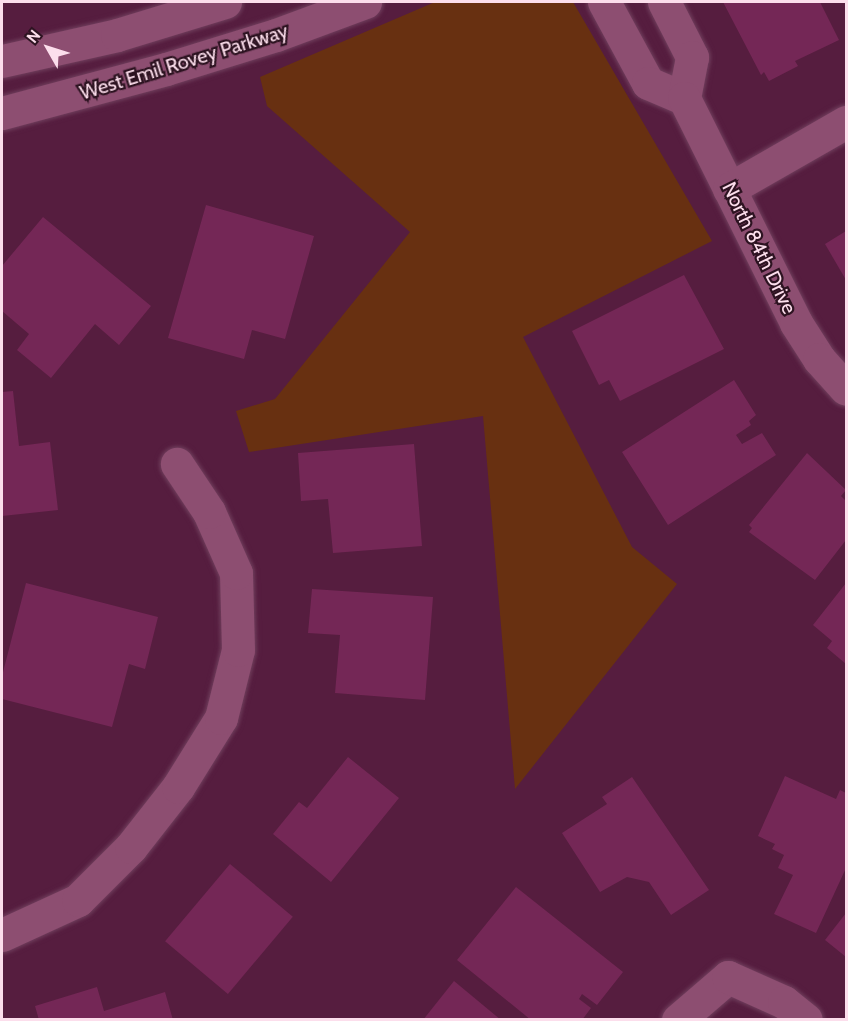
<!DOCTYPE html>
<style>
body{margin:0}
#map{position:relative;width:848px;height:1021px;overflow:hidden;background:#561d3f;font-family:Cabin,sans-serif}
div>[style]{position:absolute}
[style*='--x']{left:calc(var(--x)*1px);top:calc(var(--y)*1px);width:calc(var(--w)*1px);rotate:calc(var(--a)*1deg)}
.green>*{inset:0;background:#683011}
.building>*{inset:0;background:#742756;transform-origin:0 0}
.roads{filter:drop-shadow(0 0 2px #703f5d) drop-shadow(0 0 2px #703f5d)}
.minor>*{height:33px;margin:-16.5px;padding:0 16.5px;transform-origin:16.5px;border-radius:16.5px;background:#8d4e71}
span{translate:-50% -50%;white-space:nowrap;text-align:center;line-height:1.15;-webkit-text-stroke:4.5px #2d1321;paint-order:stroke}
.street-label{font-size:20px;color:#fcdeec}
.frame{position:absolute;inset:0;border:3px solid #fcdeec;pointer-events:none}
.north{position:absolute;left:18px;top:18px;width:60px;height:60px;-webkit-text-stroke:4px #2d1321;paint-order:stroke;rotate:309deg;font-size:16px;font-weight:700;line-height:24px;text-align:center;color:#fcdeec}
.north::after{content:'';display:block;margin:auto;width:21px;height:27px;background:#fcdeec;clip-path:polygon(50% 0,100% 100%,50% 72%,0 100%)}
</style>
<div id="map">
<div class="green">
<i style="clip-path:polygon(435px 2px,573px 2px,712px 241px,523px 337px,632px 547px,677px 584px,515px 789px,483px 416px,249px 452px,236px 411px,275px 399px,410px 232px,267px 106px,260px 77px)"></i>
</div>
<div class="building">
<i style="clip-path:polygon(723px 2px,820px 2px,839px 40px,795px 61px,798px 66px,769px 81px,764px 72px,761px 75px)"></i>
<i style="clip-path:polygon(206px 205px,314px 236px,285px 339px,252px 330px,244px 359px,168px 338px)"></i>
<i style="clip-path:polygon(43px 217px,151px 306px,119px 345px,95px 324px,51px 378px,17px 350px,29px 334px,2px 311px,2px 266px)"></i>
<i style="clip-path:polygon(846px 231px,846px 280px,825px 244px)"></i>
<i style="clip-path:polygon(684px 275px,724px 349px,620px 401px,609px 380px,599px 385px,572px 331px)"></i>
<i style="clip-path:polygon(734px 380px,756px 415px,749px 421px,751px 425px,736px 435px,742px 444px,762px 433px,776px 455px,668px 525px,622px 452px)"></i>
<i style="clip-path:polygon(13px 391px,19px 446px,50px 442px,58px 510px,2px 516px,2px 392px)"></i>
<i style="clip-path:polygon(414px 444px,422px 546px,333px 553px,328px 499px,301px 501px,298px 453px)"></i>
<i style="clip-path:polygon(807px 453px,846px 490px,841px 496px,846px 501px,846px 540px,815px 580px,749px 532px,752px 528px,749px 525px)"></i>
<i style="clip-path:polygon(26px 583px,158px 617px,145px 669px,129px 664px,112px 727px,2px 699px,2px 676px)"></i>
<i style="clip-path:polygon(846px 583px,846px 664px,827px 648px,832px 641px,813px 625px)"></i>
<i style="clip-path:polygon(312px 589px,433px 597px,425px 700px,335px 693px,340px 635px,308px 633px)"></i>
<i style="clip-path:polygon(348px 757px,399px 798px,331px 882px,273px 834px,299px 802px,307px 808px)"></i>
<i style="clip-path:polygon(785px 776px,836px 799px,840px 790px,846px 793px,846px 868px,816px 933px,774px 914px,793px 875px,778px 868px,784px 855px,772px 849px,775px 844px,758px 836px)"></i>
<i style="clip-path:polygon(632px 777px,709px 890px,671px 915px,649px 882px,627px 877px,600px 892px,562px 833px,607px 804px,602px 797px)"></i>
<i style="left:230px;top:864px;width:82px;height:101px;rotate:40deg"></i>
<i style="clip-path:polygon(516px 887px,623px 972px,597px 1005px,582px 994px,579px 999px,591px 1008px,582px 1020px,531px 1020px,457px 960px)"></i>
<i style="clip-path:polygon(846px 913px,846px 957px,825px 940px)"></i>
<i style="clip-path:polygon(454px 981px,501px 1020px,423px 1020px)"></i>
<i style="clip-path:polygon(97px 987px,104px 1011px,165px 992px,173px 1020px,39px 1020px,35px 1006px)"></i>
</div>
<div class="roads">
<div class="minor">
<i style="--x:604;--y:2;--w:92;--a:61.5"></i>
<i style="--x:648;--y:83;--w:39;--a:23"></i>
<i style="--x:664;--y:2;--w:62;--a:63"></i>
<i style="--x:692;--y:57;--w:42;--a:101"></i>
<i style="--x:684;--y:98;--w:251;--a:63.5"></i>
<i style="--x:796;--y:323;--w:43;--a:57.4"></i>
<i style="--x:819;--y:359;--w:40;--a:48"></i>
<i style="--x:2;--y:61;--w:118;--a:-12.7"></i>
<i style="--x:117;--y:35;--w:113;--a:-17"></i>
<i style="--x:2;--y:113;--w:170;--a:-15"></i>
<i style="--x:166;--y:69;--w:115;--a:-17.2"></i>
<i style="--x:276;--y:35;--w:95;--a:-20.3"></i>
<i style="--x:729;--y:189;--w:135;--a:-29.8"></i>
<i style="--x:2;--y:935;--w:84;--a:-24.7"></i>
<i style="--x:78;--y:900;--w:75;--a:-45"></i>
<i style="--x:131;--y:847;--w:76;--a:-51.9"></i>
<i style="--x:178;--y:787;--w:81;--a:-58.1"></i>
<i style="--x:221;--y:718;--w:70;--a:-76"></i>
<i style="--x:238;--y:650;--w:77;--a:-91.5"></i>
<i style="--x:236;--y:573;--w:67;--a:-113.9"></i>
<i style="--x:209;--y:512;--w:58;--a:-123.7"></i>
<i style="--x:678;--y:1020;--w:66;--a:-40.7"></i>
<i style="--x:728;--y:977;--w:61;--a:24.1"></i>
<i style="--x:784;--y:1002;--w:28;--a:39"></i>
</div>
</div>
<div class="street-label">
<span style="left:184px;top:62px;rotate:-17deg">West Emil Rovey Parkway</span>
<span style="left:759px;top:248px;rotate:64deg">North 84th Drive</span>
</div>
<div class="frame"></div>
<div class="north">N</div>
</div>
